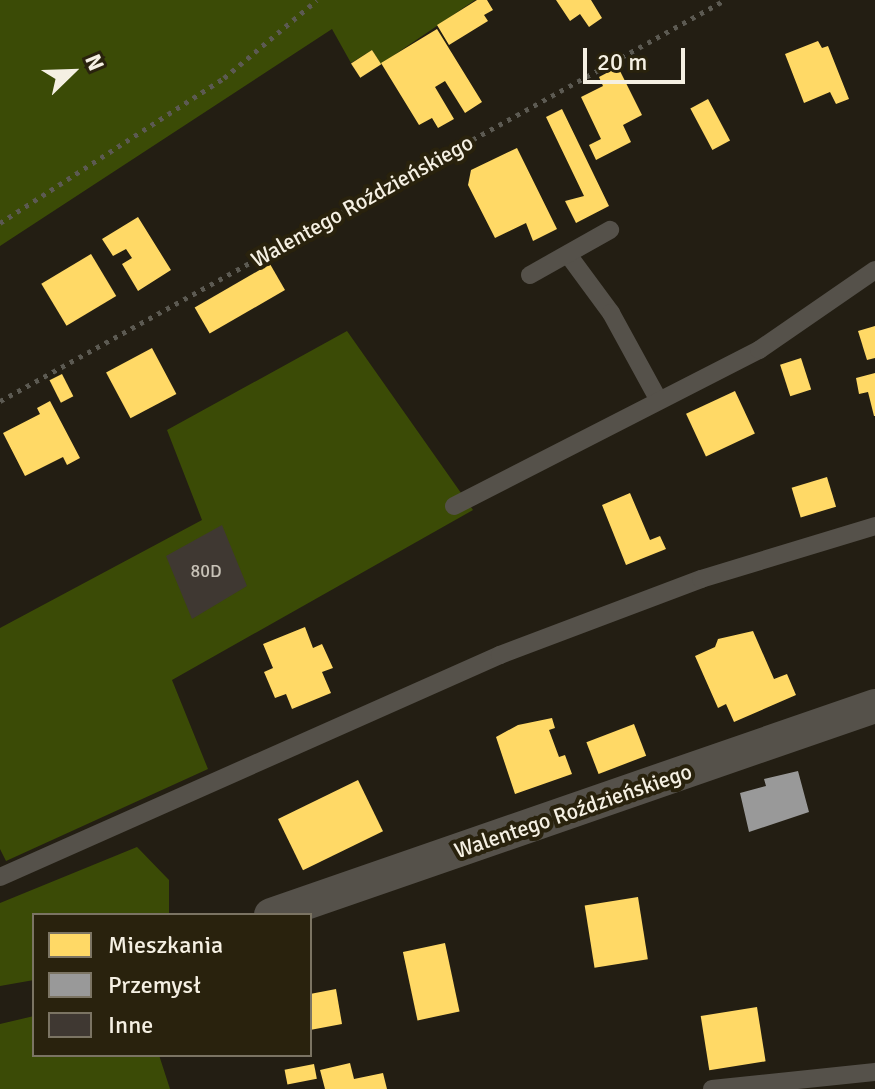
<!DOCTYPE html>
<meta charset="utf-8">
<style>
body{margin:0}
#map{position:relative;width:875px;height:1089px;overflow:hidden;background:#231e13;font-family:Signika,sans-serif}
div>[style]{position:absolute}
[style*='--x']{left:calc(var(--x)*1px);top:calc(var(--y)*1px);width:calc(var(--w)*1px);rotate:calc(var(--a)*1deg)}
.green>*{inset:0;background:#3b4b06}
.homes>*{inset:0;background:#ffd966;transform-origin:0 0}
.industry>*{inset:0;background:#999}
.building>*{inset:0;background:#3f3832}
.path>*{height:5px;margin-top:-2.5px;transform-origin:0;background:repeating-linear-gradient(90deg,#5c5a52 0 4px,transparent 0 10px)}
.lane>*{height:18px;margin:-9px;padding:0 9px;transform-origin:9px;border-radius:9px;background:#55514a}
.street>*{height:34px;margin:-17px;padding:0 17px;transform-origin:17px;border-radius:17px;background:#55514a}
span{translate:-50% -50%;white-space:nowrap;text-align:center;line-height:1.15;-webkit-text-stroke:8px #29220d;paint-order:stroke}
.number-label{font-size:18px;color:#c8c2b7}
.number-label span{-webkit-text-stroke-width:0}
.street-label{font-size:22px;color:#f5f0e3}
.legend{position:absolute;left:32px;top:913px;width:280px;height:144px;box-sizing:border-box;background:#29220d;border:2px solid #7b7463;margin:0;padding:10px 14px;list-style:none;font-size:24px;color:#f5f0e3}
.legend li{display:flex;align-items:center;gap:16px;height:40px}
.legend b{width:40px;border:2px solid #7b7463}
.north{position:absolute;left:32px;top:32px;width:80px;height:80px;-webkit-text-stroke:6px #29220d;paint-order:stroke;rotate:67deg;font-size:22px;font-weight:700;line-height:32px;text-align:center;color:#f5f0e3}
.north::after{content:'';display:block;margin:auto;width:28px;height:36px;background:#f5f0e3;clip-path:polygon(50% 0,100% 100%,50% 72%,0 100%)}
.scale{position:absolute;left:583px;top:48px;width:102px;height:36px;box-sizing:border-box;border:4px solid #f5f0e3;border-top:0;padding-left:10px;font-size:24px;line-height:28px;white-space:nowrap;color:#f5f0e3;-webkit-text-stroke:6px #29220d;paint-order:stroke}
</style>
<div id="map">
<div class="green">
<i style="clip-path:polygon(0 0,475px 0,381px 64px,372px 50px,351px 63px,332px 29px,0 246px)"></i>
<i style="clip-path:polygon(347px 331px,473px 510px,172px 680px,208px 769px,6px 861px,0 849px,0 628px,202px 520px,167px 430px)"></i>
<i style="clip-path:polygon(137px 847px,169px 880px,169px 915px,34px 915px,34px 980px,0 986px,0 903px)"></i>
<i style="clip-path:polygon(34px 1016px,34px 1055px,159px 1055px,170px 1089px,0 1089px,0 1024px)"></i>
</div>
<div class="homes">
<i style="clip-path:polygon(477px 0,487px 0,493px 10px,484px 15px,488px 21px,449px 45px,437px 25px)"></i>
<i style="clip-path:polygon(556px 0,591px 0,602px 18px,589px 27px,580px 14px,570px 21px)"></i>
<i style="clip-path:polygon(437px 29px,482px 102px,465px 113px,445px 81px,435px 87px,454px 119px,438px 128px,432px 118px,419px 125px,381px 63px)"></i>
<i style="clip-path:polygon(818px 41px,822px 48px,828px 46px,849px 99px,836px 104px,830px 92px,804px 103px,785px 54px)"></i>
<i style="left:372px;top:50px;width:17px;height:25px;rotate:57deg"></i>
<i style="clip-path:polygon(618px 67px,642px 115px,623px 125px,631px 142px,596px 160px,589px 145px,601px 139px,581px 97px,603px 86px,599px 77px)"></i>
<i style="left:708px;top:99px;width:47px;height:20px;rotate:62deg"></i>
<i style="clip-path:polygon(562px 109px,609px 206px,576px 223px,565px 201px,584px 196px,546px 117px)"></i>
<i style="clip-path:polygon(517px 148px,557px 229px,533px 241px,526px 223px,495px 238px,468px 185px,471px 170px)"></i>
<i style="clip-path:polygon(138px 217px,171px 270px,138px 291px,122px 264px,132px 258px,126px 249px,113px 256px,102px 239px)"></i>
<i style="left:91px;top:254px;width:49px;height:58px;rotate:59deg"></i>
<i style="left:270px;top:264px;width:30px;height:87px;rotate:60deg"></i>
<i style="clip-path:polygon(875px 326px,875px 358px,867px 360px,858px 331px)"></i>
<i style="left:152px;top:348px;width:52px;height:52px;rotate:62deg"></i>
<i style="left:801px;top:358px;width:33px;height:22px;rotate:72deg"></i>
<i style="clip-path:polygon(875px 373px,875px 416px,874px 416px,868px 392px,859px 394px,856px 378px)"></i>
<i style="left:62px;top:374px;width:25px;height:14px;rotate:63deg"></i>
<i style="left:735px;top:391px;width:47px;height:54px;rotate:65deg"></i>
<i style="clip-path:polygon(50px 401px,80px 458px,67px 465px,63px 457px,25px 476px,3px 433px,40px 414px,37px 408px)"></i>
<i style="left:827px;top:477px;width:31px;height:37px;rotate:73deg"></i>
<i style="clip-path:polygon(630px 493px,650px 540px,660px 536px,666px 549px,626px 565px,602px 505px)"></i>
<i style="clip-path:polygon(305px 627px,313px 648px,322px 644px,333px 668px,322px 672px,331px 693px,292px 709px,286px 694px,275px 698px,264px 672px,273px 668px,263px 644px)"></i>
<i style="clip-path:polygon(753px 631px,774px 679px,787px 674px,796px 695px,734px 722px,726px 704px,718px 708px,695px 656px,715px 647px,718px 639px)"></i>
<i style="clip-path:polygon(552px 718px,555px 728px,549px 730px,559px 757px,565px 755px,572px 774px,515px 794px,496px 737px,518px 725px)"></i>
<i style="left:634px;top:724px;width:34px;height:51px;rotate:69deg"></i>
<i style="left:358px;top:780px;width:57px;height:89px;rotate:64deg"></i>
<i style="left:638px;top:897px;width:63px;height:54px;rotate:81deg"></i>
<i style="left:445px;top:943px;width:70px;height:43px;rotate:78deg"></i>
<i style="clip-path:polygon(336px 989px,342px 1024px,310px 1030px,310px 994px)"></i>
<i style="left:757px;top:1007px;width:55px;height:57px;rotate:81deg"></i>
<i style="clip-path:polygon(350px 1063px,354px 1079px,383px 1073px,387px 1089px,325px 1089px,320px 1070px)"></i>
<i style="left:314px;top:1064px;width:15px;height:30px;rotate:79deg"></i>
</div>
<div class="industry">
<i style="clip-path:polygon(798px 771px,809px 812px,749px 832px,740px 793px,766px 786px,764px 779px)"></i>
</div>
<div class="building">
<i style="clip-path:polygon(222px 525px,247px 586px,192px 619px,166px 556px)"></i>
</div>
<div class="path">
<i style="--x:0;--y:223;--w:267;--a:-32.9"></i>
<i style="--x:224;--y:78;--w:121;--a:-40"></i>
<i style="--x:0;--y:401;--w:829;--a:-28.95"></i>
</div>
<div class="lane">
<i style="--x:569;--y:256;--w:71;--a:53.6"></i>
<i style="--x:611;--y:313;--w:98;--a:61.3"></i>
<i style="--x:530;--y:275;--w:92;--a:-29.4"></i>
<i style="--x:454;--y:506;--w:343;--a:-27.1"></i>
<i style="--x:759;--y:350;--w:141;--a:-34.6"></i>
<i style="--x:0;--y:877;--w:547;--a:-23.94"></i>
<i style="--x:500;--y:655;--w:215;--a:-20.7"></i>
<i style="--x:701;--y:579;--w:182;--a:-16.9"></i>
<i style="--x:712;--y:1089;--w:164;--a:-6"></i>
</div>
<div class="street">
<i style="--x:271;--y:915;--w:639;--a:-19.09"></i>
</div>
<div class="number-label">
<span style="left:206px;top:571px">80D</span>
</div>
<div class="street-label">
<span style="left:362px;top:201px;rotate:-29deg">Walentego Roździeńskiego</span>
<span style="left:573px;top:811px;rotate:-19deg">Walentego Roździeńskiego</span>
</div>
<ul class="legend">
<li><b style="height:22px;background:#ffd966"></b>Mieszkania</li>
<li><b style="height:22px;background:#999"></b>Przemysł</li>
<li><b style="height:22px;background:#3f3832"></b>Inne</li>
</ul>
<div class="north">N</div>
<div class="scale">20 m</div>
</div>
